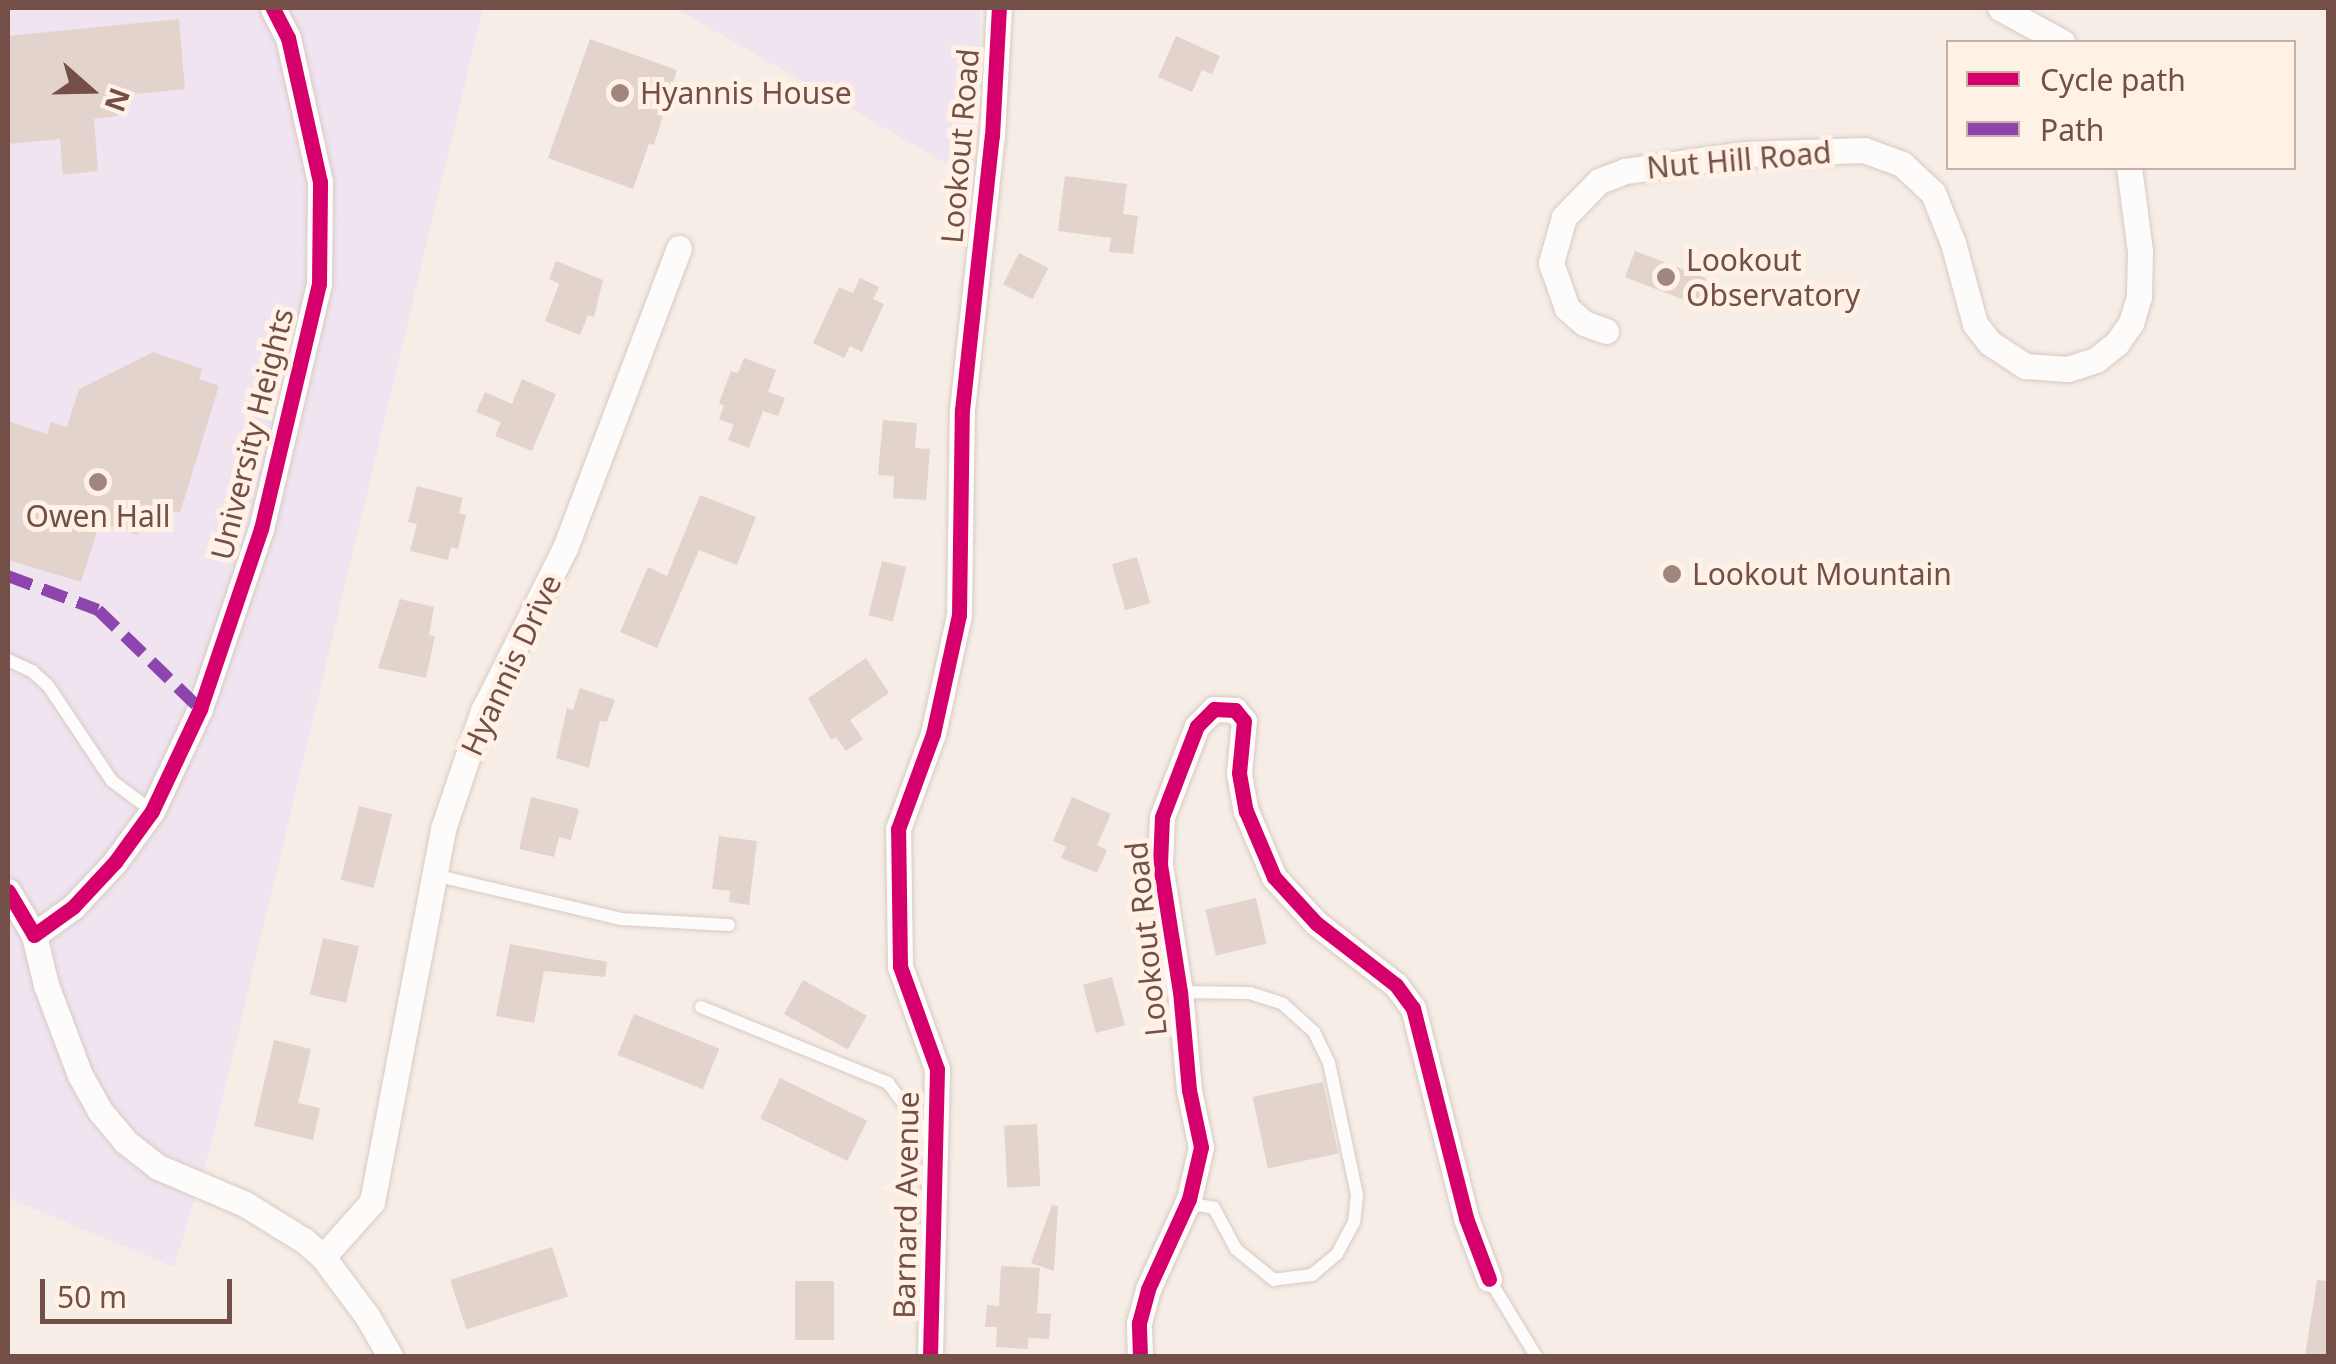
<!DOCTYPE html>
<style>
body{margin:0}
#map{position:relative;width:2336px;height:1364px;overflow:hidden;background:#f6ede6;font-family:"Noto Sans",sans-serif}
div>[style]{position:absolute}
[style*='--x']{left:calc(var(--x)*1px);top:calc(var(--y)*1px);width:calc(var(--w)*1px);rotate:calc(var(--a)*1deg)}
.education>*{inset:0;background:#efe4f0}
.building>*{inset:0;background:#e2d4cd;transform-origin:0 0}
.roads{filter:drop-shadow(0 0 2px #d7cac4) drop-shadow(0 0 2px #d7cac4)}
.service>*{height:12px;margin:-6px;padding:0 6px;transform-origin:6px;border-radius:6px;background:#fefcfb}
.minor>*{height:25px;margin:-12.5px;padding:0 12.5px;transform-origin:12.5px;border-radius:12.5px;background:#fefcfb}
.quiet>*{height:12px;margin-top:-6px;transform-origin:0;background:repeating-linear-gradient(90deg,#8e44ad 0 25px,transparent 0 37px)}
.cycleway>*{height:15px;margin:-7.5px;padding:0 7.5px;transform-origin:7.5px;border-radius:7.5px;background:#d6006c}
.dots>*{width:28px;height:28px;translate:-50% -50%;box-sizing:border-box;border:5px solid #fff1e6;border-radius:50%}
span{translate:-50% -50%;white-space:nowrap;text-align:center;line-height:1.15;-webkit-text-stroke:10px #fff1e6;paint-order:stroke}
.poi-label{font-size:30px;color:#734f47}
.left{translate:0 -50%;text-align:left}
.street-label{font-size:30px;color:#734f47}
.frame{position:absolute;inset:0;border:10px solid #734f47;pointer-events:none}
.legend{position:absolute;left:1946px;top:40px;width:350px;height:130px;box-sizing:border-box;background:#fff1e6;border:2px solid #c7b0a6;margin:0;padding:12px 18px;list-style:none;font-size:30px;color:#734f47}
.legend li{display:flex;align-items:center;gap:20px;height:50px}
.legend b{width:50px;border:2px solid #c7b0a6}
.north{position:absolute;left:40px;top:40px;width:100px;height:100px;-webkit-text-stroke:8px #fff1e6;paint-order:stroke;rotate:110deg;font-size:28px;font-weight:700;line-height:40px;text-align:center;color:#734f47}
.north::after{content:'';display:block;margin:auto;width:35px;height:45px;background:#734f47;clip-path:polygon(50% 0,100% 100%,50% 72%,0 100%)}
.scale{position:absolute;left:40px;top:1279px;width:192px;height:45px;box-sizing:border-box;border:5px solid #734f47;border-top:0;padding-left:12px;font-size:30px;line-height:35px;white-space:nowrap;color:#734f47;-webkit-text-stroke:8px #fff1e6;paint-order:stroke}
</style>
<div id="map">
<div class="education">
<i style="clip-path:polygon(8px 8px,483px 8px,212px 1142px,174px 1267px,8px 1198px)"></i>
<i style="clip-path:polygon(675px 8px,980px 8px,974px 179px)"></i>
</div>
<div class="building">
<i style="clip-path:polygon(179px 19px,185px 89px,115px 96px,117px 116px,94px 119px,98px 171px,63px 175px,60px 139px,8px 144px,8px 36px)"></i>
<i style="clip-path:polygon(1176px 36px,1220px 56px,1212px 74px,1202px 70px,1192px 92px,1158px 77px)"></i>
<i style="clip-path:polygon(590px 39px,677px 70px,654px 145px,649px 144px,633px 189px,548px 158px)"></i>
<i style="clip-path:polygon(1065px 176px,1127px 184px,1123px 214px,1138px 216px,1133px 254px,1109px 252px,1111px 238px,1058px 231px)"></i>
<i style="left:1635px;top:251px;width:77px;height:28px;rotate:21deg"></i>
<i style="left:1019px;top:253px;width:33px;height:35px;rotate:27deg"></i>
<i style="clip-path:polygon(556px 261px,603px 280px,594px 317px,588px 315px,580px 335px,545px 321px,559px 284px,549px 279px)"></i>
<i style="clip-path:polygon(860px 278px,879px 287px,873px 299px,884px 304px,862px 352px,850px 346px,844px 358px,813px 343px,839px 287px,853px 293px)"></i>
<i style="clip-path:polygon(153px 352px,202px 369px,199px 379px,219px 386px,180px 513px,160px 507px,153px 525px,141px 521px,137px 535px,100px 522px,81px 582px,8px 560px,8px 421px,47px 434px,51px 422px,67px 427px,79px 389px)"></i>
<i style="clip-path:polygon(744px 358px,776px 370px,768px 392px,785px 398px,778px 416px,763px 411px,749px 448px,728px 440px,734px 425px,719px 419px,724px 406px,719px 403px,731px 371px,738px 373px)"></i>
<i style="clip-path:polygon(522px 379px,556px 394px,532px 451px,495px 436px,501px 422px,476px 412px,485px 392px,512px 404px)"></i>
<i style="clip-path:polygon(883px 420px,917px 423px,915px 448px,930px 449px,926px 500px,893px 498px,894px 476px,878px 475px)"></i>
<i style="clip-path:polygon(417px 486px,463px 498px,459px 513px,466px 515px,458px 549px,451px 547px,448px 560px,410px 551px,417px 524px,408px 522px)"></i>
<i style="clip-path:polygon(700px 495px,756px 517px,737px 565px,699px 550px,657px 648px,620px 632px,648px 567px,667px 576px)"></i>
<i style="left:1137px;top:557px;width:48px;height:26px;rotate:74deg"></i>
<i style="left:882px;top:561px;width:25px;height:56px;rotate:14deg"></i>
<i style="clip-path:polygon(400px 599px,434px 607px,429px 635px,435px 636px,426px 678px,378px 668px)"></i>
<i style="clip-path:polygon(866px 658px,889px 693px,850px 720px,863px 739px,846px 751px,836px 737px,831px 740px,808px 698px)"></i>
<i style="clip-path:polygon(580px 688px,615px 700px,607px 722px,600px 721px,589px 768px,556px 758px,567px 708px,573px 710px)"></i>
<i style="clip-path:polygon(531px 797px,579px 809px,571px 840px,559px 837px,554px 857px,519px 849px)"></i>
<i style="clip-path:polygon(1072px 797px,1111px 814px,1097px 845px,1107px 850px,1097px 873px,1061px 858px,1066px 847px,1053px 841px)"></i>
<i style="left:359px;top:806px;width:34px;height:76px;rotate:14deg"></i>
<i style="clip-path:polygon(719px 836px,757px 841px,749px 905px,729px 902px,730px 891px,712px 889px)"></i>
<i style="left:1256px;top:898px;width:47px;height:52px;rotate:77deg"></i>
<i style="left:323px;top:938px;width:37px;height:58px;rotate:13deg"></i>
<i style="clip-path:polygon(510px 944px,607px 962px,605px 977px,544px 971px,534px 1023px,496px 1016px)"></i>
<i style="left:1112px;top:977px;width:50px;height:30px;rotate:75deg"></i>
<i style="left:803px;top:980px;width:73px;height:39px;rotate:29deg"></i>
<i style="left:634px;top:1014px;width:92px;height:44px;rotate:22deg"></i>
<i style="clip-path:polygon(274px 1040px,311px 1049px,298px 1103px,320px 1108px,313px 1140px,254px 1126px)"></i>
<i style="left:780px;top:1078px;width:97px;height:45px;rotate:26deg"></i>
<i style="left:1323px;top:1082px;width:73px;height:72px;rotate:78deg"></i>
<i style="left:1037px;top:1124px;width:62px;height:33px;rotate:87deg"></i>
<i style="clip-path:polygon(1052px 1205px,1058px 1206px,1054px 1271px,1031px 1263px)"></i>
<i style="left:552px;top:1247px;width:52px;height:107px;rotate:72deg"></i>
<i style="clip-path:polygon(1001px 1266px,1040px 1268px,1037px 1313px,1051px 1314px,1049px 1339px,1028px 1338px,1028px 1349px,996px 1347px,997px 1327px,985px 1327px,987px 1305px,999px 1306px)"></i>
<i style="clip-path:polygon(2317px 1280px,2328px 1281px,2328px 1356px,2305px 1356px)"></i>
<i style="left:795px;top:1281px;width:39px;height:59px"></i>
</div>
<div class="roads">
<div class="service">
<i style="--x:8;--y:660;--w:26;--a:25"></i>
<i style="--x:32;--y:671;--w:23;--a:43"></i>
<i style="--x:49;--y:687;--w:113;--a:56.2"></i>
<i style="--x:112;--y:781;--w:50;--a:36.9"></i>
<i style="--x:434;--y:875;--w:192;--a:13.2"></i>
<i style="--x:621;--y:919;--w:108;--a:3.2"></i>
<i style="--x:1180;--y:992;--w:70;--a:0.8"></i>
<i style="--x:1250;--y:993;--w:35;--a:18"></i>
<i style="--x:1283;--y:1004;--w:42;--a:42.1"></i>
<i style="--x:1314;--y:1032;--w:34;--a:64"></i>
<i style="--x:1329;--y:1063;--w:135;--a:78"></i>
<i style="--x:1357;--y:1195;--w:27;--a:96"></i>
<i style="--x:1354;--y:1222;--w:36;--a:118"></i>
<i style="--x:1337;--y:1254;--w:33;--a:140"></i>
<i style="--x:1312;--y:1275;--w:38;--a:173"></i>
<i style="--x:1274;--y:1280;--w:49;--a:-140.8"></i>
<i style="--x:1236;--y:1249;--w:47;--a:-118.2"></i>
<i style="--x:1214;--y:1208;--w:15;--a:-169"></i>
<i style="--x:1199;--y:1205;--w:15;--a:152"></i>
<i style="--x:701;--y:1007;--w:202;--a:22.1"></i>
<i style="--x:888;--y:1083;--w:71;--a:53"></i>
<i style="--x:1489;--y:1279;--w:90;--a:58.6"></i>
</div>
<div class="minor">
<i style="--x:2000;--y:8;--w:71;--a:28.7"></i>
<i style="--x:1606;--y:331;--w:23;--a:-160"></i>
<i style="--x:1584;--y:323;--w:23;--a:-139"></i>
<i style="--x:1567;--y:308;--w:48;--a:-109.6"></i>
<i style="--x:1551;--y:263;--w:48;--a:-74.2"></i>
<i style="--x:1564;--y:217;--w:50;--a:-45.8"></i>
<i style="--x:1599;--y:181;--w:28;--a:-21"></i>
<i style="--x:1625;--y:171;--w:121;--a:-8.1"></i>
<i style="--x:1745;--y:154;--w:119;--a:-1.9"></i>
<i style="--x:1864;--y:150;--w:40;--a:20.2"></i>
<i style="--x:1902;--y:164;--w:42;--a:43.1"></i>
<i style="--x:1933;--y:193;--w:54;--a:68.2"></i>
<i style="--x:1953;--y:243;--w:84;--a:74.8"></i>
<i style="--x:1975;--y:324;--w:24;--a:52"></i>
<i style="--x:1990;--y:343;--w:42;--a:33.3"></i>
<i style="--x:2025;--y:366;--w:43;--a:4"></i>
<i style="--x:2068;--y:369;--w:29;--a:-18"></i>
<i style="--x:2096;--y:360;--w:27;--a:-39"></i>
<i style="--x:2117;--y:343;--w:24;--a:-55"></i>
<i style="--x:2131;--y:323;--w:27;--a:-73"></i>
<i style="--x:2139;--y:297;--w:46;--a:-88.8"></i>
<i style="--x:2140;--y:251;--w:84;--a:-97.5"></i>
<i style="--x:8;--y:891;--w:51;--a:59.4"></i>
<i style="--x:34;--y:935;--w:51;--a:76.5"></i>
<i style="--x:46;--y:985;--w:96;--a:69.3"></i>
<i style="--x:80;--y:1075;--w:41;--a:60.9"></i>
<i style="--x:100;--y:1111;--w:40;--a:50"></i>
<i style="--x:126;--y:1142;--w:41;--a:38"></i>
<i style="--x:158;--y:1167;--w:95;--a:23"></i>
<i style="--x:245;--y:1204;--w:70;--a:31.7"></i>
<i style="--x:305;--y:1241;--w:24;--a:42"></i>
<i style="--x:323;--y:1257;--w:74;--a:53.3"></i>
<i style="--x:367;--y:1316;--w:46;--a:60.1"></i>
<i style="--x:34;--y:935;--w:48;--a:-35.7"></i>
<i style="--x:73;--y:907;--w:62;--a:-47"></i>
<i style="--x:115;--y:862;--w:63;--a:-54"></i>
<i style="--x:152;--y:811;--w:113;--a:-64.8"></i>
<i style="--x:200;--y:709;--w:190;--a:-71.3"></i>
<i style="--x:261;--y:529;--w:252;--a:-76.7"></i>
<i style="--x:319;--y:284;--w:102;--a:-89.4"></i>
<i style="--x:320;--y:182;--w:148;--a:-102.5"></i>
<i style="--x:288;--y:38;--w:34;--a:-117"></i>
<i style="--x:323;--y:1257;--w:74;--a:-48.3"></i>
<i style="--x:372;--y:1202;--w:380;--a:-79.2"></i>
<i style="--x:443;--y:829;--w:125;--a:-71.3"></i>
<i style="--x:483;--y:711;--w:182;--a:-63.3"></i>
<i style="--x:565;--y:548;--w:321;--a:-69.2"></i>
<i style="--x:930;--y:1356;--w:287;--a:-88.6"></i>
<i style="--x:937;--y:1069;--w:109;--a:-109.8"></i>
<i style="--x:900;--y:966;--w:137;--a:-90.8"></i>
<i style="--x:898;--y:829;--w:101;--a:-69.8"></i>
<i style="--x:933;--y:734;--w:122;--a:-77.7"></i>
<i style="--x:959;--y:615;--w:205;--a:-89.2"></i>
<i style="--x:962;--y:410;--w:276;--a:-83.8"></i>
<i style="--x:992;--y:136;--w:128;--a:-86.9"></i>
<i style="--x:1140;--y:1356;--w:33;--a:-92"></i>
<i style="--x:1139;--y:1323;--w:35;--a:-75"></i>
<i style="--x:1148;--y:1289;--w:99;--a:-65.5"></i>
<i style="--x:1189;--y:1199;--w:53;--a:-77"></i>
<i style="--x:1201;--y:1147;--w:58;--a:-101.9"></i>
<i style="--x:1189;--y:1090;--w:98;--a:-95.2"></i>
<i style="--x:1180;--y:992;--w:130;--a:-98.9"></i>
<i style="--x:1160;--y:864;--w:47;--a:-87.6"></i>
<i style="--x:1162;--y:817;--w:97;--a:-69"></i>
<i style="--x:1197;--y:726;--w:24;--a:-45"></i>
<i style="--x:1214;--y:709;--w:21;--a:3"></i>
<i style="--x:1235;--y:710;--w:14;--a:51"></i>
<i style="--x:1244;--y:721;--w:52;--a:95.5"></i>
<i style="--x:1239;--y:773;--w:39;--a:80"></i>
<i style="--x:1246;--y:811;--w:72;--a:67"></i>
<i style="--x:1274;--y:877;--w:62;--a:47.6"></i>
<i style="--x:1316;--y:923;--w:101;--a:37.8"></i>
<i style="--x:1396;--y:985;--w:29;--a:54"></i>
<i style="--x:1413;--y:1008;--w:217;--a:75.8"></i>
<i style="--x:1466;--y:1218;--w:65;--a:69.3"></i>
</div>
</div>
<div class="quiet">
<i style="--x:8;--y:576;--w:96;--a:20.7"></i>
<i style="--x:98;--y:610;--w:142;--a:44.1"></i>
</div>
<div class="cycleway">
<i style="--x:8;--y:891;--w:51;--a:59.4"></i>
<i style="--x:34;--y:935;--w:48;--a:-35.7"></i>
<i style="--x:73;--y:907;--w:62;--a:-47"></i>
<i style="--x:115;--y:862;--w:63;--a:-54"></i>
<i style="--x:152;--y:811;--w:113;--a:-64.8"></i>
<i style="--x:200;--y:709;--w:190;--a:-71.3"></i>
<i style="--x:261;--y:529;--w:252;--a:-76.7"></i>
<i style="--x:319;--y:284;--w:102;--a:-89.4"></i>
<i style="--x:320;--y:182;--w:148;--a:-102.5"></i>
<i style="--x:288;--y:38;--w:34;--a:-117"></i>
<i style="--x:930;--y:1356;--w:287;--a:-88.6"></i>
<i style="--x:937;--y:1069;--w:109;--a:-109.8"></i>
<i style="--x:900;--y:966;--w:137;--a:-90.8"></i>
<i style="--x:898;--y:829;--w:101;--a:-69.8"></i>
<i style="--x:933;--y:734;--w:122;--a:-77.7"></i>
<i style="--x:959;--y:615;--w:205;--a:-89.2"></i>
<i style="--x:962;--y:410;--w:276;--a:-83.8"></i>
<i style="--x:992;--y:136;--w:128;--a:-86.9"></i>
<i style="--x:1140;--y:1356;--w:33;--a:-92"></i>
<i style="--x:1139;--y:1323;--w:35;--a:-75"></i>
<i style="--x:1148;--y:1289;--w:99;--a:-65.5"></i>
<i style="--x:1189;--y:1199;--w:53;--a:-77"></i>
<i style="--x:1201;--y:1147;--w:58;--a:-101.9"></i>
<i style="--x:1189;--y:1090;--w:98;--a:-95.2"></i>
<i style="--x:1180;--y:992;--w:130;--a:-98.9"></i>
<i style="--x:1160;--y:864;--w:47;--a:-87.6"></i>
<i style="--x:1162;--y:817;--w:97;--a:-69"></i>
<i style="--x:1197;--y:726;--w:24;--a:-45"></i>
<i style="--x:1214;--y:709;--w:21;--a:3"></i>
<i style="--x:1235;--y:710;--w:14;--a:51"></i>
<i style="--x:1244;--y:721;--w:52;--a:95.5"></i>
<i style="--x:1239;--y:773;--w:39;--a:80"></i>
<i style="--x:1246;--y:811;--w:72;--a:67"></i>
<i style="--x:1274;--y:877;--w:62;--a:47.6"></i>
<i style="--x:1316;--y:923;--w:101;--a:37.8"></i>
<i style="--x:1396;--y:985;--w:29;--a:54"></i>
<i style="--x:1413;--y:1008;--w:217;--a:75.8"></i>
<i style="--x:1466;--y:1218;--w:65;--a:69.3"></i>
</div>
<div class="dots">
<i style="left:620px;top:93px;background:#a1867f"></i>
<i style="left:1666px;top:277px;background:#a1867f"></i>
<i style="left:98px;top:482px;background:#a1867f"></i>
<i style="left:1672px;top:574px;background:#a1867f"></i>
</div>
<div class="poi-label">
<span class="left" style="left:640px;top:93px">Hyannis House</span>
<span class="left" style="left:1686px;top:277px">Lookout<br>Observatory</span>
<span style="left:98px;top:516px">Owen Hall</span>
<span class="left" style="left:1692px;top:574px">Lookout Mountain</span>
</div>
<div class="street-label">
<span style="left:960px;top:146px;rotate:-85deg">Lookout Road</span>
<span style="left:1739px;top:160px;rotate:-5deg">Nut Hill Road</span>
<span style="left:252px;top:434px;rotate:-76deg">University Heights</span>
<span style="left:511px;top:665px;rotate:-65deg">Hyannis Drive</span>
<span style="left:1146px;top:939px;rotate:-96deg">Lookout Road</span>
<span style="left:906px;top:1205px;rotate:-89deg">Barnard Avenue</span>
</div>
<div class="frame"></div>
<ul class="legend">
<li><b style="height:12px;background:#d6006c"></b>Cycle path</li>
<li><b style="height:12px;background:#8e44ad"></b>Path</li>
</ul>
<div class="north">N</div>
<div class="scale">50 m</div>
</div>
